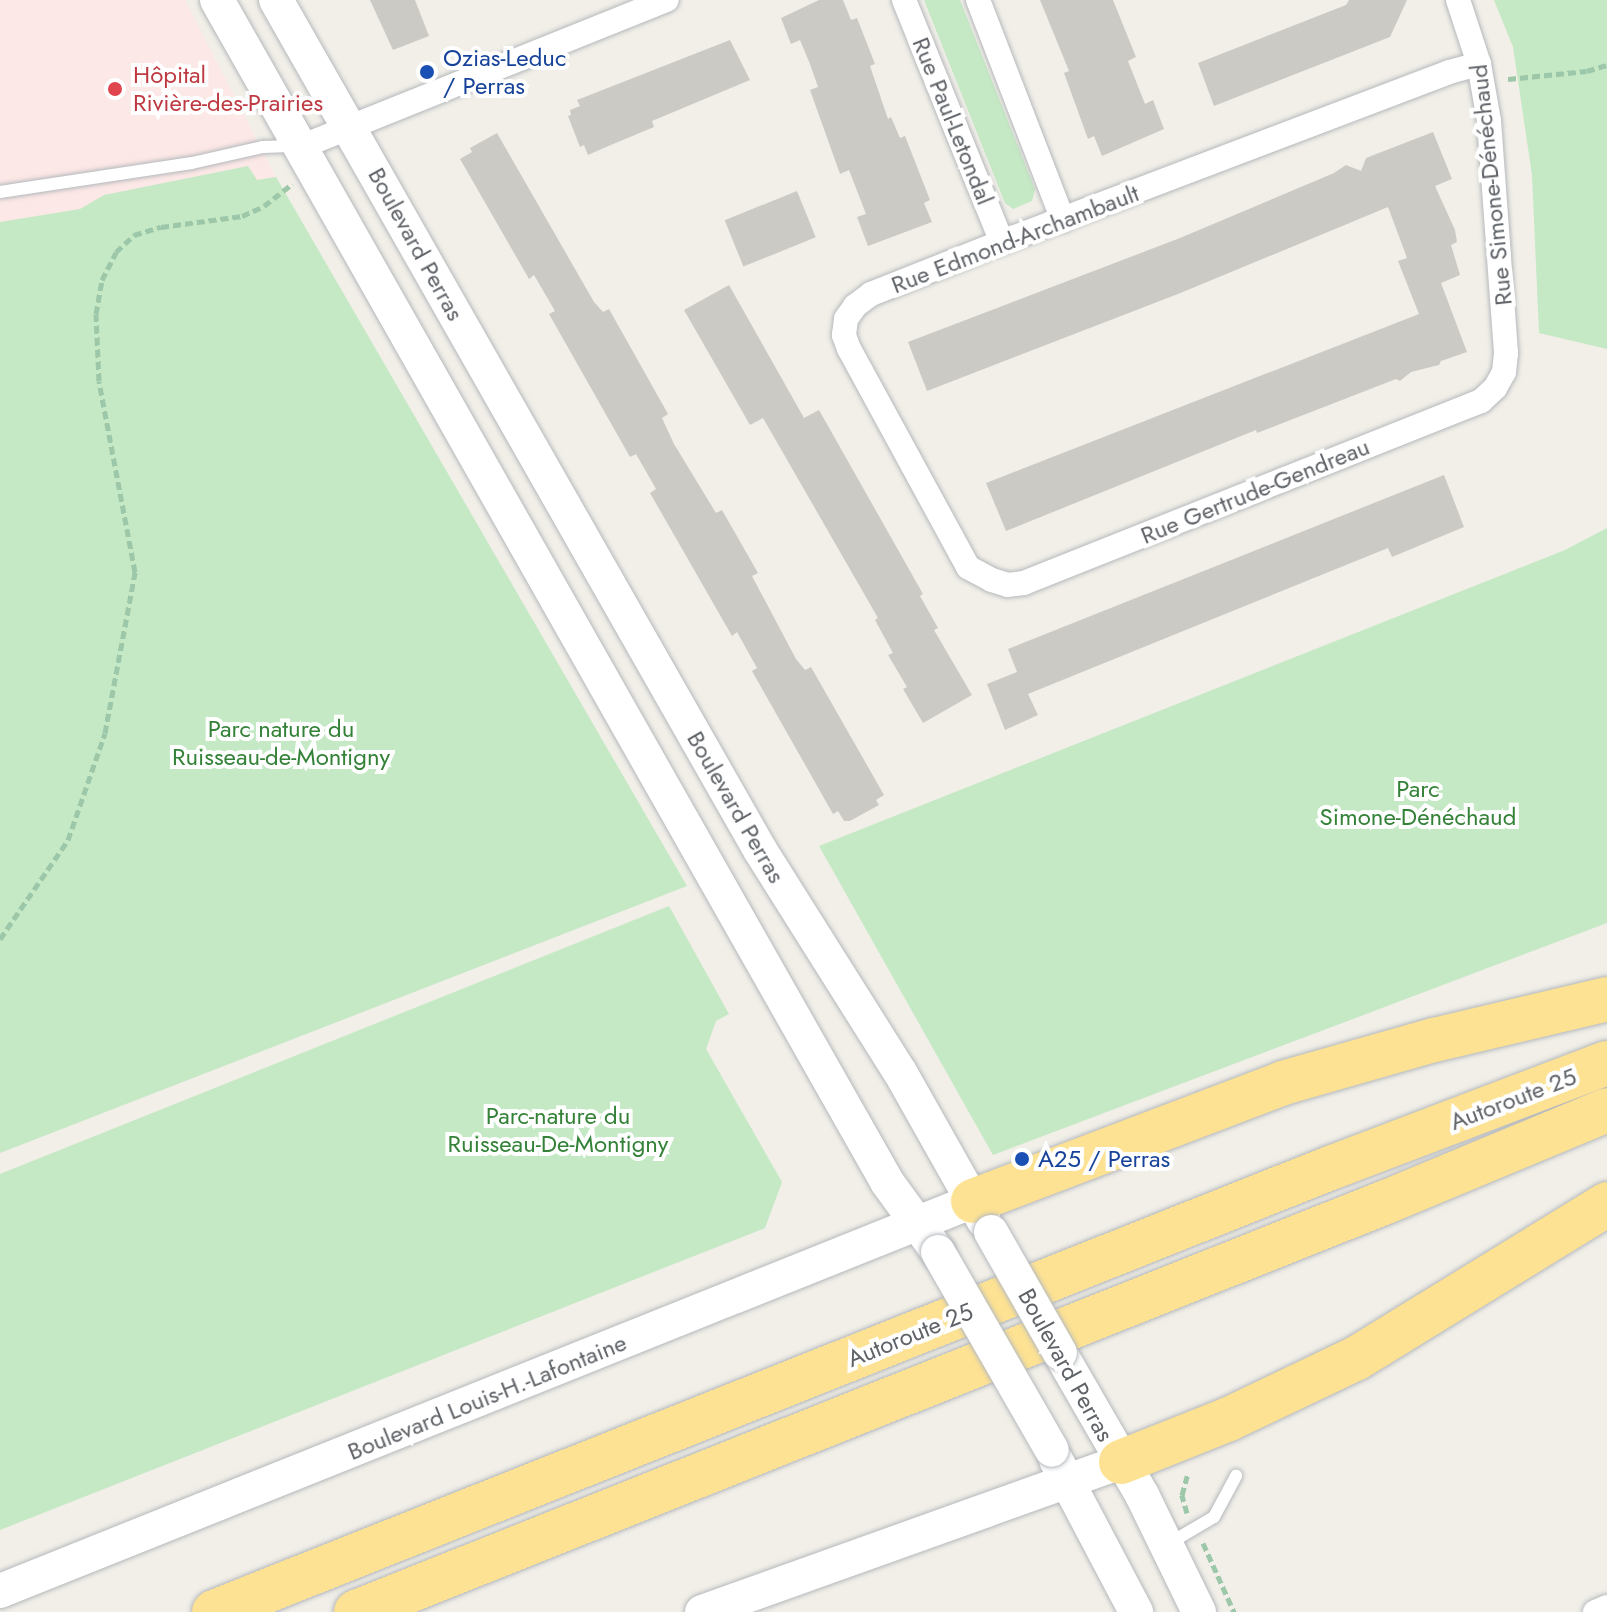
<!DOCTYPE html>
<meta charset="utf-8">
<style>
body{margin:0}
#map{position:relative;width:1607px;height:1612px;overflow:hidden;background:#f1efe8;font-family:Jost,sans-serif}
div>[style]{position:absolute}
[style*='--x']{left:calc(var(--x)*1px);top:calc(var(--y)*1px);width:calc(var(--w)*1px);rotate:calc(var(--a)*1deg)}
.medical>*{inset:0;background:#fce8e6}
.green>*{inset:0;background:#c5e8c5}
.building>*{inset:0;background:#cccac5;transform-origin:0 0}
.path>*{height:5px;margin-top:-2.5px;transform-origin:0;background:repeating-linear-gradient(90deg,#9cc7a9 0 8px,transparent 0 12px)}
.roads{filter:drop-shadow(0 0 2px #b5b8bc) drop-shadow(0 0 2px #b5b8bc)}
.service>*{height:12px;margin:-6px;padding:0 6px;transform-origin:6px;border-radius:6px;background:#fff}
.minor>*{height:24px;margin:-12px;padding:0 12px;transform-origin:12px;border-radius:12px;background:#fff}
.secondary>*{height:34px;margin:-17px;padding:0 17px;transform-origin:17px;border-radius:17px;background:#fff}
.motorway>*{height:44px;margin:-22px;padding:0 22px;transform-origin:22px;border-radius:22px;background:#fde293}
.bridges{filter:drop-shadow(0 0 2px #b6babf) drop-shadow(0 0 2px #b6babf)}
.secondary-bridge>*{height:34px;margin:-17px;padding:0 17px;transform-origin:17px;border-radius:17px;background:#fff}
.dots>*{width:22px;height:22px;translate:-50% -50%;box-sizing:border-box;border:4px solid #fff;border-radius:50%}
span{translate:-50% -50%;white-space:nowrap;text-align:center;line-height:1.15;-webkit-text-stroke:8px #fff;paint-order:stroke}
.transit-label{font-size:24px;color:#164399}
.left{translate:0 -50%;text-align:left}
.health-label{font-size:24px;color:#be3a42}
.street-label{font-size:24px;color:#5f6368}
.park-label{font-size:24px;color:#348238}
</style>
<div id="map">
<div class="medical">
<i style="clip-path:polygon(0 0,185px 0,276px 177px,0 222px)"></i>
</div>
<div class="green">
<i style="clip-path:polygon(924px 0,960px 0,1035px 189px,1032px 201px,1013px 209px,1005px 203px)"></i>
<i style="clip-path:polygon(1494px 0,1607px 0,1607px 349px,1539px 333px,1532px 175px,1513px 47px)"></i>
<i style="clip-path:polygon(248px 166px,257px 180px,276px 177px,687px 886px,0 1153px,0 222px,80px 209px,104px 195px)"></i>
<i style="clip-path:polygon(1607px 528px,1607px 923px,993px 1155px,819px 846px,1565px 550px)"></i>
<i style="clip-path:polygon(669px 906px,729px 1014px,716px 1021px,706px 1049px,782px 1182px,765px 1228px,0 1530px,0 1174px)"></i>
</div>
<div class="building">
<i style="clip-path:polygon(370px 0,415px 0,429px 36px,393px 50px)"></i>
<i style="clip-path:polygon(819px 0,843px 0,851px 20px,857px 18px,875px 64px,870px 66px,888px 119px,891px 117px,900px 138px,905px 136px,930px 200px,924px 203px,932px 222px,868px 246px,857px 217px,866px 214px,849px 170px,840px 174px,810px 90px,818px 87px,810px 64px,800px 40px,791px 44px,781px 18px)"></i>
<i style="clip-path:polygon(1040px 0,1113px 0,1136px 57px,1128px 61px,1145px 104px,1153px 100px,1164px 129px,1102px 156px,1094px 136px,1088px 139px,1064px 73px,1069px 71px)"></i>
<i style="clip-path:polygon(1349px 0,1407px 0,1390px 37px,1214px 106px,1198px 63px,1346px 5px)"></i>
<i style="clip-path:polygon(730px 40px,750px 80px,652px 121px,654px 127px,606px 147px,588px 155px,584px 145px,580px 147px,568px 116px,571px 115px,570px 110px,580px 106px,577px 100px)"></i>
<i style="clip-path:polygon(1433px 132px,1452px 179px,1435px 186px,1455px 230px,1457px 242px,1451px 245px,1460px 275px,1441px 283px,1467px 352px,1441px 361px,1439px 365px,1411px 372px,1400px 381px,1396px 379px,1257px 433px,1256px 430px,1006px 531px,986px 483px,1419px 314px,1398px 261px,1407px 258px,1388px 207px,1178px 294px,927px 391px,908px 342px,1180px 238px,1334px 173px,1346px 165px,1361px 171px,1366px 158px)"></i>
<i style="clip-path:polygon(497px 133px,594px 302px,603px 312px,609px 309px,668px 414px,662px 418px,674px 444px,716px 513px,722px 510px,758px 573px,752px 576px,796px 659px,805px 670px,811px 667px,884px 795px,876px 800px,879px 805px,850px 821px,844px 821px,838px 811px,833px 814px,752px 671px,757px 668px,737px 632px,732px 636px,650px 493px,656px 489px,636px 454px,630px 457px,549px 314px,555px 311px,534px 275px,529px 279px,460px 159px,472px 152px,470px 148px)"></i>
<i style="left:797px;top:191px;width:50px;height:78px;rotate:68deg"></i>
<i style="clip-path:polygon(729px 285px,804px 418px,819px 410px,923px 594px,920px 596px,938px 628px,934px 630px,972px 695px,923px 723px,903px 689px,907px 687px,888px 655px,893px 653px,875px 620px,878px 618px,763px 418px,750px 425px,684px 310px)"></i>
<i style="clip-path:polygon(1444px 475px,1464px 527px,1392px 557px,1388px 548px,1028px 694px,1038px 715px,1005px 730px,987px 684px,1017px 672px,1008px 649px)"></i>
</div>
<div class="path">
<i style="--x:1508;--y:79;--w:79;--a:-5.8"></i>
<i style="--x:1587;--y:71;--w:21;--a:-17"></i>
<i style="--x:0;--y:939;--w:120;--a:-55.5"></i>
<i style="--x:68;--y:840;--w:113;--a:-70.9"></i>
<i style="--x:105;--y:733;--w:164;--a:-79.4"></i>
<i style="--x:135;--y:572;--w:194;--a:-100.7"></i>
<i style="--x:99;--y:381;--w:67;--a:-92.6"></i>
<i style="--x:96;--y:314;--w:35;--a:-80"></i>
<i style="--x:102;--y:280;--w:31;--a:-63"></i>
<i style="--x:116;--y:252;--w:25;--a:-43"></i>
<i style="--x:134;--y:235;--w:28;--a:-17"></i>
<i style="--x:161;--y:227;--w:82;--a:-7.7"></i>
<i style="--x:242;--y:216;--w:24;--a:-24"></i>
<i style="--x:264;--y:206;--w:36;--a:-38"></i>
<i style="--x:1187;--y:1513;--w:19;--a:-106"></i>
<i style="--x:1182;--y:1495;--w:23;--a:-75"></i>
<i style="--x:1203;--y:1543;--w:76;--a:65.8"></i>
</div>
<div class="roads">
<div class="service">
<i style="--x:0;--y:192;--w:194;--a:-8.6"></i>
<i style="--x:192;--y:163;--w:73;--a:-12.7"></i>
<i style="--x:263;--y:147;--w:34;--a:-2"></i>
<i style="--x:1168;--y:1544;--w:53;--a:-30.4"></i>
<i style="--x:1214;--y:1517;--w:47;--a:-61.8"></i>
</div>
<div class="minor">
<i style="--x:904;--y:0;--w:261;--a:68"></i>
<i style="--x:978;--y:0;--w:236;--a:68.9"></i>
<i style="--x:1458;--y:0;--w:67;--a:71.8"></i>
<i style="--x:1479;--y:64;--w:58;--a:80"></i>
<i style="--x:1489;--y:121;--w:233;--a:85.8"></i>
<i style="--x:1506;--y:353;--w:19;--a:96"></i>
<i style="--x:1504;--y:372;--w:18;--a:119"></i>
<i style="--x:1495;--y:388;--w:19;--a:137"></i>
<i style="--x:1481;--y:401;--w:492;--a:158.3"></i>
<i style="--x:1024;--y:583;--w:16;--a:173"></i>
<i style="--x:1008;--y:585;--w:17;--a:-163"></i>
<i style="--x:992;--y:580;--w:27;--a:-152"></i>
<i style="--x:968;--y:567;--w:248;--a:-118.6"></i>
<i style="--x:849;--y:349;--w:15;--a:-110"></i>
<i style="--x:844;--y:335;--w:16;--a:-83"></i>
<i style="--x:846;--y:319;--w:16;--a:-55"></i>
<i style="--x:855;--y:306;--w:20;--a:-37"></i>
<i style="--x:871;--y:294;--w:141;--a:-21.7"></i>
<i style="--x:1002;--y:242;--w:478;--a:-20.8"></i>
<i style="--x:1449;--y:72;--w:31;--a:-15"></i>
<i style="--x:303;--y:146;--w:392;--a:-21.9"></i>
<i style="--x:1595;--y:1612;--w:13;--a:-23"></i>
</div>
<div class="secondary">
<i style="--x:217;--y:0;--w:1359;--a:60.45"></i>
<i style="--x:887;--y:1182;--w:87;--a:53.9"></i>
<i style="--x:276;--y:0;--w:978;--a:60.34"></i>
<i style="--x:760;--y:850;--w:262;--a:57.8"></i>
<i style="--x:900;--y:1072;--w:171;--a:60.6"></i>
<i style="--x:1060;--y:1353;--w:164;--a:60"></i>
<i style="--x:1142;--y:1495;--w:130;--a:64"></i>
<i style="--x:1056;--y:1460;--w:172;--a:62.2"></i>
<i style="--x:0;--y:1591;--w:1048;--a:-21.84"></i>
<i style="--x:702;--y:1612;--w:445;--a:-19.7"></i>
</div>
<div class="motorway">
<i style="--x:973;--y:1201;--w:332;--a:-20.8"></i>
<i style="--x:1283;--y:1083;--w:157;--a:-15.9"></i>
<i style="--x:1434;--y:1040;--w:178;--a:-13.3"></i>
<i style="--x:1121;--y:1462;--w:116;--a:-21.7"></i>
<i style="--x:1229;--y:1419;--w:142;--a:-25.5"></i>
<i style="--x:1357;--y:1358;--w:294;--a:-31.6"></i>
<i style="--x:214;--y:1612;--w:1204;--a:-21.69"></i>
<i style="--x:1333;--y:1167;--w:293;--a:-20.8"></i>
<i style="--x:356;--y:1612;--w:1109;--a:-21.71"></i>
<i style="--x:1386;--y:1202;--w:239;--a:-22.6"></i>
</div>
</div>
<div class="bridges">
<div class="secondary-bridge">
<i style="--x:991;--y:1232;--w:139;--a:60.3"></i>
<i style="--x:938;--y:1252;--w:228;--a:60.1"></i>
</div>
</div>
<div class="dots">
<i style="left:427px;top:72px;background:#1a4fb4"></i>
<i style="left:115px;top:89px;background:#e0444e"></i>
<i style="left:1022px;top:1159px;background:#1a4fb4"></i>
</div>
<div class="transit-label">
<span class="left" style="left:443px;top:72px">Ozias-Leduc<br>/ Perras</span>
<span class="left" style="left:1038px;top:1159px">A25 / Perras</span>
</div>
<div class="health-label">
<span class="left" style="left:133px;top:89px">Hôpital<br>Rivière-des-Prairies</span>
</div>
<div class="street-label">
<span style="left:953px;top:121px;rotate:68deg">Rue Paul-Letondal</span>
<span style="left:1491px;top:185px;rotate:-96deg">Rue Simone-Dénéchaud</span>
<span style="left:1015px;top:239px;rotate:-21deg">Rue Edmond-Archambault</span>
<span style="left:416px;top:244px;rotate:61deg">Boulevard Perras</span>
<span style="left:1255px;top:491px;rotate:-22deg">Rue Gertrude-Gendreau</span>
<span style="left:736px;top:807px;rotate:60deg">Boulevard Perras</span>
<span style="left:1513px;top:1099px;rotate:-21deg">Autoroute 25</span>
<span style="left:910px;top:1335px;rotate:-22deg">Autoroute 25</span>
<span style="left:1066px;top:1365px;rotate:61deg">Boulevard Perras</span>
<span style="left:487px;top:1397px;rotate:-22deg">Boulevard Louis-H.-Lafontaine</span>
</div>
<div class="park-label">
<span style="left:281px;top:743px">Parc nature du<br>Ruisseau-de-Montigny</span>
<span style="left:1418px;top:803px">Parc<br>Simone-Dénéchaud</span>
<span style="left:558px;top:1130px">Parc-nature du<br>Ruisseau-De-Montigny</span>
</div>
</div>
